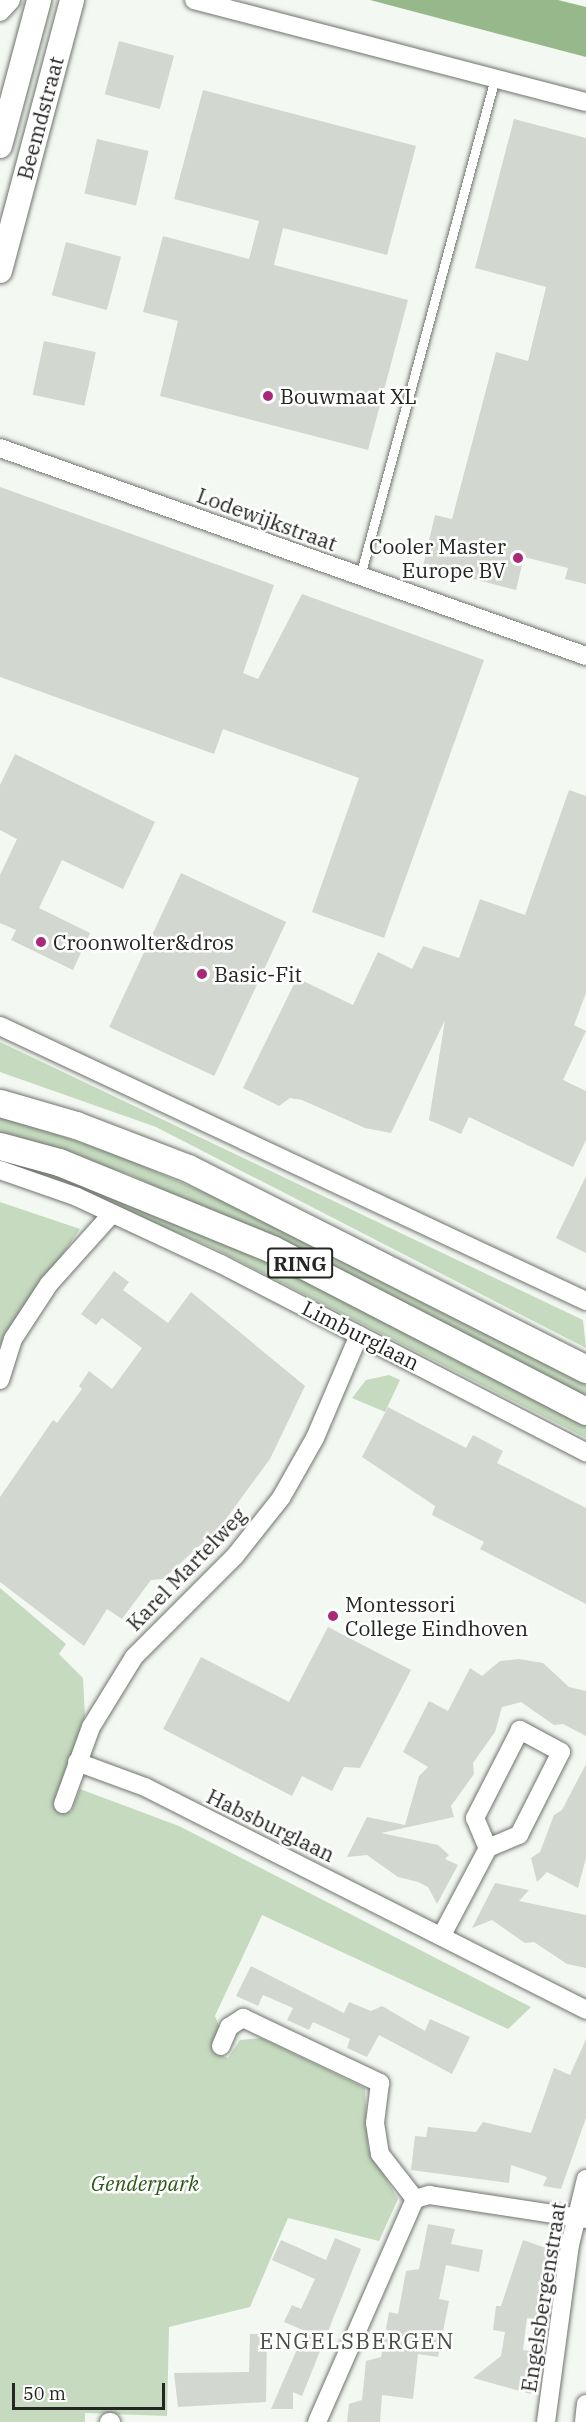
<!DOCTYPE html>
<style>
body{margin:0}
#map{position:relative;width:586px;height:2422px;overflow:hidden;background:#f3f9f2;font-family:"IBM Plex Serif",serif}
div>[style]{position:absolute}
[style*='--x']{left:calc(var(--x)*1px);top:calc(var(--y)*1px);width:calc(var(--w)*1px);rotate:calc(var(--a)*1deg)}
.green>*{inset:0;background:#c5dabe}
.water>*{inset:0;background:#97b88b}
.building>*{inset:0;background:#d2d7d0;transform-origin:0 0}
.roads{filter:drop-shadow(0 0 2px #6f746d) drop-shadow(0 0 2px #6f746d)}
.lane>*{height:9px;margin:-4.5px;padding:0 4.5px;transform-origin:4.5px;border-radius:4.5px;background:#fff}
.street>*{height:18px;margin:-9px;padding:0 9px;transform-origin:9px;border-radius:9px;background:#fff}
.secondary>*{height:24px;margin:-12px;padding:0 12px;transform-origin:12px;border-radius:12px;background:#fff}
.primary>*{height:27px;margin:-13.5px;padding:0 13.5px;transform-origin:13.5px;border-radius:13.5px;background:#fff}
.dots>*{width:16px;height:16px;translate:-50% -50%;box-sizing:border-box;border:3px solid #fff;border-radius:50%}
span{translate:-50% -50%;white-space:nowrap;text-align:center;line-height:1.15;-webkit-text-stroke:5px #fff;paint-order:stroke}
.shield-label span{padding:2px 4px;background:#fff;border:2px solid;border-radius:4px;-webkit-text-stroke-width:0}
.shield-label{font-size:20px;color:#242623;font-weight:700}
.street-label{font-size:21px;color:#242623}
.poi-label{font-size:21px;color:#242623}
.left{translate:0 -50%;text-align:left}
.right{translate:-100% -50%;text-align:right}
.park-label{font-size:21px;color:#2e571a;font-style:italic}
.neighbourhood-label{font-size:22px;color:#4a4e49;letter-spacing:1.5px}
.scale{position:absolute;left:12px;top:2383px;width:153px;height:27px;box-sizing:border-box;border:3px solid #242623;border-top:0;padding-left:8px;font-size:18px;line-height:21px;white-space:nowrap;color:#242623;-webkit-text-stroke:4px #fff;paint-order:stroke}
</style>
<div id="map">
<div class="green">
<i style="clip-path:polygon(0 1042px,583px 1320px,586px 1348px,156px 1127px,0 1072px)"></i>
<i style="clip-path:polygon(0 1116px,110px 1152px,236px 1206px,586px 1385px,586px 1398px,131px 1175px,0 1133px)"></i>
<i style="clip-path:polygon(0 1158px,88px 1185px,284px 1268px,586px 1424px,586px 1438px,214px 1248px)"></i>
<i style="clip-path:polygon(0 1202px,80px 1229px,0 1347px)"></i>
<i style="clip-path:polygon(389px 1375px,400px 1380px,385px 1412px,352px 1398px,366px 1380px)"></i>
<i style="clip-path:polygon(0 1588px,66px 1644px,59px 1654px,83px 1678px,85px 1716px,53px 1806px,71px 1812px,80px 1789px,179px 1826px,531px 2007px,508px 2029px,262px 1915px,215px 2016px,221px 2031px,212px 2051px,228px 2058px,240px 2040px,261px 2038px,365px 2088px,368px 2148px,398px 2199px,379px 2241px,288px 2218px,250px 2307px,169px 2327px,167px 2416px,85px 2413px,85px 2422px,0 2422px)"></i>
</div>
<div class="water">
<i style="clip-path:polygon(370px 0,558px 0,586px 7px,586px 57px)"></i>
</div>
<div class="building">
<i style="left:119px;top:41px;width:57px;height:55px;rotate:15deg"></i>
<i style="clip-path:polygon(203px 90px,416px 146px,387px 255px,283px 228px,274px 265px,408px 300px,368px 450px,160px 396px,178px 321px,143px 312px,163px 236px,249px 259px,259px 221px,174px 199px)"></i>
<i style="clip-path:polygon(514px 119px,586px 138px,586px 584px,565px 579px,568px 568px,524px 557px,516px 590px,423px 566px,435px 515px,452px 519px,496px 352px,528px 361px,546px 287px,475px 268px)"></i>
<i style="left:97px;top:139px;width:53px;height:56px;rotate:13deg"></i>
<i style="left:66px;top:242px;width:57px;height:55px;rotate:15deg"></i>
<i style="left:44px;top:341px;width:53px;height:55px;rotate:12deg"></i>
<i style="clip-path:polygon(0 487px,274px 585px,243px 673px,258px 679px,302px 594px,484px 660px,384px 938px,312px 912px,359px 778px,223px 729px,214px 754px,0 677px)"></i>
<i style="clip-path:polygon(15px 754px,155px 822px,123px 889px,62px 860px,39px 908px,90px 933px,73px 970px,11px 940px,16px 930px,0 923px,0 875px,17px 839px,0 830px,0 785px)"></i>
<i style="clip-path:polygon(569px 790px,586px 796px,586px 993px,574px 1025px,586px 1031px,563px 1080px,586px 1091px,586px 1140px,573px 1167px,469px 1117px,461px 1134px,429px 1120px,445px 1020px,391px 1133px,365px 1128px,302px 1100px,290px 1098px,279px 1106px,243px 1088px,297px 978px,353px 1005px,378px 952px,412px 969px,423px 946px,459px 958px,480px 899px,525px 915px)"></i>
<i style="left:181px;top:873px;width:116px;height:170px;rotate:25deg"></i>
<i style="clip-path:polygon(586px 1176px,586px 1253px,556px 1238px)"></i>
<i style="clip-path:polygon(114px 1271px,129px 1282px,123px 1290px,168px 1323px,191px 1292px,305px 1386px,270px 1459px,220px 1527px,163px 1579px,151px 1580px,122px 1619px,107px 1609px,84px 1646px,0 1582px,0 1497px,53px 1420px,57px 1423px,82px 1389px,79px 1386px,89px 1371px,112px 1389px,142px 1348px,102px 1318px,96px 1325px,81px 1314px)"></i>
<i style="clip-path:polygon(388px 1407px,466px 1448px,473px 1435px,503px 1451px,497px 1463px,586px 1508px,586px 1604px,480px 1549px,484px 1542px,432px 1515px,435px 1506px,362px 1457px)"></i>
<i style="clip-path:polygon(328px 1627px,411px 1670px,360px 1768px,344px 1767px,332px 1791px,302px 1776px,292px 1796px,163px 1729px,201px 1657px,289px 1702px)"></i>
<i style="clip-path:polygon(519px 1659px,543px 1663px,569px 1687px,586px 1691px,586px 1736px,563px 1724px,554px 1725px,521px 1702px,502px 1707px,495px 1732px,473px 1763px,474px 1774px,451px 1806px,454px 1817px,381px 1833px,438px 1845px,449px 1855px,445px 1859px,458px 1865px,437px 1904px,428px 1887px,418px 1882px,398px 1877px,367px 1855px,347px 1857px,367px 1817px,405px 1825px,419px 1776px,428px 1767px,403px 1752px,429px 1701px,448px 1711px,470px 1668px,482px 1676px,500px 1661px)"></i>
<i style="clip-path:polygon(586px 1764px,586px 1858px,578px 1888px,547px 1872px,537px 1882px,531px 1858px,540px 1852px,554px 1815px,562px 1810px)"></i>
<i style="clip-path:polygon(495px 1883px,529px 1890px,519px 1901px,586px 1915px,586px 1968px,567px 1964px,534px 1942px,525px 1943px,492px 1920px,472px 1928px)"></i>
<i style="clip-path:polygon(251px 1966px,344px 2013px,349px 2002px,371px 2011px,382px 2006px,425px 2031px,430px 2019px,470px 2037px,452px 2074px,379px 2035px,367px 2057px,347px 2048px,350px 2039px,313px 2022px,309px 2030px,287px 2020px,293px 2008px,263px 1995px,258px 2006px,236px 1996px)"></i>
<i style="clip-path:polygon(586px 2039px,586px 2118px,561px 2189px,543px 2186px,547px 2177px,511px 2165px,509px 2183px,411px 2170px,415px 2136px,426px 2137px,428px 2127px,476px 2132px,483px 2122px,531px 2133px,554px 2068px,570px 2075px)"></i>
<i style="clip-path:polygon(428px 2224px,455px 2229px,451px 2244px,483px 2250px,479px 2272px,446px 2265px,439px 2299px,449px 2301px,438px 2357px,418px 2354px,413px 2399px,382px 2395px,380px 2422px,347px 2422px,349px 2404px,362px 2400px,366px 2361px,381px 2357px,389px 2312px,398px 2314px,406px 2271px,419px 2269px)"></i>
<i style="clip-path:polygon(335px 2238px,361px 2249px,302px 2396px,293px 2392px,293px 2409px,271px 2409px,305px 2331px,284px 2322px,292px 2305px,301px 2309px,315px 2279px,272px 2260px,281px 2240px,326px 2260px)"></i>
<i style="clip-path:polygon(523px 2240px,549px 2249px,540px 2320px,527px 2318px,523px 2350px,536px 2352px,531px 2394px,473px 2378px,501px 2356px,505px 2332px,493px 2330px,496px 2306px,501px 2306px)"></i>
<i style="clip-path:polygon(250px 2334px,267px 2334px,266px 2402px,178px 2407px,174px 2373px,249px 2372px)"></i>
</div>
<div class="roads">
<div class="lane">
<i style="--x:360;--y:576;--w:516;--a:-74.83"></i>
</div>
<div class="street">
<i style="--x:194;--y:0;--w:405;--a:14.6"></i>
<i style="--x:0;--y:12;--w:16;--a:-47"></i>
<i style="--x:0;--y:448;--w:622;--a:19.54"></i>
<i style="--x:0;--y:1026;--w:647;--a:25.14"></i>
<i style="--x:0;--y:1170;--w:82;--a:19.3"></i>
<i style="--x:77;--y:1197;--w:159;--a:25"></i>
<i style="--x:221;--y:1264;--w:411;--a:27.3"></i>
<i style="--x:0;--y:1380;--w:43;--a:-72.4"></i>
<i style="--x:13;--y:1339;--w:66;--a:-56.8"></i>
<i style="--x:49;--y:1284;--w:91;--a:-48.1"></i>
<i style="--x:77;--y:1762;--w:72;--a:20.2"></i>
<i style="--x:145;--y:1787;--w:494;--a:26.8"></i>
<i style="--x:63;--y:1804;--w:82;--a:-70"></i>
<i style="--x:91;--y:1727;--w:82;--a:-58.4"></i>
<i style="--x:134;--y:1657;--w:143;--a:-45"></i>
<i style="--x:235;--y:1556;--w:74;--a:-51.6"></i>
<i style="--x:281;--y:1498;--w:69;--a:-60.5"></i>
<i style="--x:315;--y:1438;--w:112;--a:-66.9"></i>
<i style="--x:442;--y:1935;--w:98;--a:-62.1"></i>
<i style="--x:488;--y:1848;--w:34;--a:-23"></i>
<i style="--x:519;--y:1835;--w:93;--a:-63.2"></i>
<i style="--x:561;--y:1752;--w:47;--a:-151.8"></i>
<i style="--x:520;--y:1730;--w:99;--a:117.1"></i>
<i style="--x:475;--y:1818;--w:33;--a:67"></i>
<i style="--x:221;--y:2046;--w:21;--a:-67"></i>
<i style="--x:229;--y:2027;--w:17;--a:-33"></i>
<i style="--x:243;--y:2018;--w:152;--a:25.4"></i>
<i style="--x:380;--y:2083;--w:40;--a:97.1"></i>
<i style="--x:375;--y:2123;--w:31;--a:81"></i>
<i style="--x:380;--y:2154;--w:57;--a:52.1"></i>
<i style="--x:109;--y:2422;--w:2;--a:0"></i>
<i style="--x:317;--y:2422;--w:244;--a:-66.3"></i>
<i style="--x:415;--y:2199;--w:15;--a:-16"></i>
<i style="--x:429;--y:2195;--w:159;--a:8.7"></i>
<i style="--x:546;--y:2422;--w:179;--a:-82.3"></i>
<i style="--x:570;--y:2245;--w:68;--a:-76.4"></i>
<i style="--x:584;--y:2422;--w:18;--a:-84"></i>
</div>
<div class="secondary">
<i style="--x:0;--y:146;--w:151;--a:-75"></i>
<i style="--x:0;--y:271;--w:280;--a:-75.1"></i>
</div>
<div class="primary">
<i style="--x:0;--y:1103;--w:79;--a:16.1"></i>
<i style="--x:76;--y:1125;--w:120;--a:21"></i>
<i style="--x:188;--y:1168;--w:446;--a:26.8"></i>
<i style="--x:0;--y:1146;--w:61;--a:15.2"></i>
<i style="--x:59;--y:1162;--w:230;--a:22.2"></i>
<i style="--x:272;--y:1249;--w:353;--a:27.3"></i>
</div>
</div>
<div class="dots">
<i style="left:268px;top:396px;background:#a92979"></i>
<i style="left:518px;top:558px;background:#a92979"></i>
<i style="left:41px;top:942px;background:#a92979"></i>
<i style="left:202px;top:974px;background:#a92979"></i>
<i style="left:333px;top:1616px;background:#a92979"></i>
</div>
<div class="shield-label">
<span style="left:300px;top:1263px">RING</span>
</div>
<div class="street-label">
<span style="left:40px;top:118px;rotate:-75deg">Beemdstraat</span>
<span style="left:267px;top:519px;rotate:20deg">Lodewijkstraat</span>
<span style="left:361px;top:1335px;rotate:27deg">Limburglaan</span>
<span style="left:186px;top:1569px;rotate:-46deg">Karel Martelweg</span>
<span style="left:271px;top:1825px;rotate:26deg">Habsburglaan</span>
<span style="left:543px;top:2297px;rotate:-81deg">Engelsbergenstraat</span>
</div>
<div class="poi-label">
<span class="left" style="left:280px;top:396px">Bouwmaat XL</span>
<span class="right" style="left:506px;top:558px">Cooler Master<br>Europe BV</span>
<span class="left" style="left:53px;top:942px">Croonwolter&amp;dros</span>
<span class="left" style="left:214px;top:974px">Basic-Fit</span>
<span class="left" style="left:345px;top:1616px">Montessori<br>College Eindhoven</span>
</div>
<div class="park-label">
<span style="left:145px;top:2183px">Genderpark</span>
</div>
<div class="neighbourhood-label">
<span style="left:357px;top:2341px">ENGELSBERGEN</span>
</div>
<div class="scale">50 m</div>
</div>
